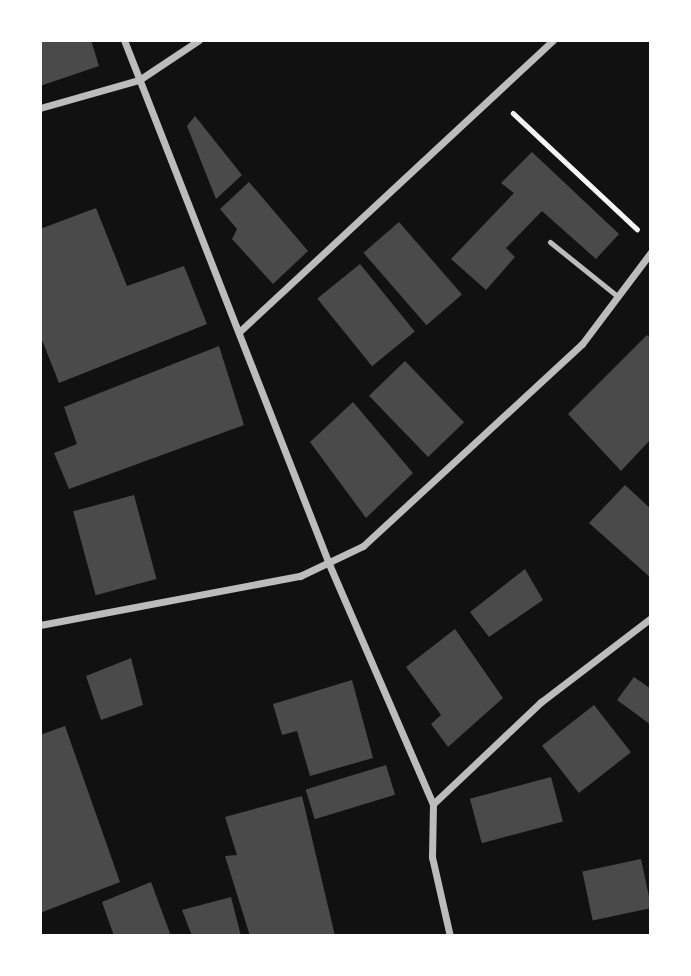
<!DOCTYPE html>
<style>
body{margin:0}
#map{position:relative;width:691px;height:976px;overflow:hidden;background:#111;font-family:Mulish,sans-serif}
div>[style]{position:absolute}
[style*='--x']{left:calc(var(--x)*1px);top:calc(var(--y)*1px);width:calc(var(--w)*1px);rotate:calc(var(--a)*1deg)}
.building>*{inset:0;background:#4a4a4a;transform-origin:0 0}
.path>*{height:4.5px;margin:-2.25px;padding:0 2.25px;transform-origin:2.25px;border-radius:2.25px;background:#f5f5f5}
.service>*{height:5px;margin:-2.5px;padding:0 2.5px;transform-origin:2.5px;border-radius:2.5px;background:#bcbcbc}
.minor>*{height:7px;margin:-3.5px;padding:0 3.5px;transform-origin:3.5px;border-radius:3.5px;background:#bcbcbc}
span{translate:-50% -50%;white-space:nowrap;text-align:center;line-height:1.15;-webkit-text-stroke:5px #fff;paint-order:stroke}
.frame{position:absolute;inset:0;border:42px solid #fff;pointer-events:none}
</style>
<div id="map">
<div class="building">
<i style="clip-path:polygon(40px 40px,91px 40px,99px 66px,40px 86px)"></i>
<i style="clip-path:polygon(195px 116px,242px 175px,216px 199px,187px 126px)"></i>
<i style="clip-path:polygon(532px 152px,619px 234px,596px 259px,542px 211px,506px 248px,515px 257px,486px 290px,451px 259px,514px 193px,501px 183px)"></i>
<i style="clip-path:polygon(249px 182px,308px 251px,273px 284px,232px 239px,237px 229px,220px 209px)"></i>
<i style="clip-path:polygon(96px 208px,127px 286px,184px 266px,207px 324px,59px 383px,40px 335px,40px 229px)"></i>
<i style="left:399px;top:222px;width:96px;height:47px;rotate:49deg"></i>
<i style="left:360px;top:264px;width:87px;height:55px;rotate:51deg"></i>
<i style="clip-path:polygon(647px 335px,651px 339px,651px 439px,621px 471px,568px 414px)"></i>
<i style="clip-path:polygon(219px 346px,244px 425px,69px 489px,54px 453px,77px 444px,64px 407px)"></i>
<i style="left:405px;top:361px;width:85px;height:50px;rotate:46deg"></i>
<i style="clip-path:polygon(353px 402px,413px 473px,366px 518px,310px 442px)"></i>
<i style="clip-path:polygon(625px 485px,651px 509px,651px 578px,589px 523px)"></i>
<i style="left:134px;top:495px;width:87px;height:63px;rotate:75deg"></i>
<i style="clip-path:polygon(525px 569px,543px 600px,489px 637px,470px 612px)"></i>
<i style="clip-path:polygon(455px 629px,503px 698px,448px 747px,431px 724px,441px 715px,406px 667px)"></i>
<i style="clip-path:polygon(131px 658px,143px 705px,101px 720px,86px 676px)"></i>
<i style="clip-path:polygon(634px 677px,651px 689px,651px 725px,617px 700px)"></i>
<i style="clip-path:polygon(352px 680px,373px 758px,310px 776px,297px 731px,282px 735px,273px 704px)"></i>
<i style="left:594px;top:705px;width:60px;height:66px;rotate:52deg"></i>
<i style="clip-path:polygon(65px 726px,120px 882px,40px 913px,40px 735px)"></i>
<i style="left:386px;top:765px;width:31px;height:84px;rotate:73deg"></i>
<i style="left:551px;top:777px;width:46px;height:84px;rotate:75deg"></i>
<i style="clip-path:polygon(302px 796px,335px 936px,250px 936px,225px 856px,237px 855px,225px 817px)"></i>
<i style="left:641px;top:859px;width:50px;height:60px;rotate:78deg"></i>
<i style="clip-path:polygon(151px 882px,171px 936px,114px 936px,102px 902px)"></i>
<i style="clip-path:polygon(231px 897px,241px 936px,192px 936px,182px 910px)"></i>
</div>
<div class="path">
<i style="--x:513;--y:113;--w:170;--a:43.1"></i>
</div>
<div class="service">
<i style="--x:550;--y:242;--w:85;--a:38.8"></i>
</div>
<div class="minor">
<i style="--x:124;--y:40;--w:563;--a:68.63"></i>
<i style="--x:329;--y:564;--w:262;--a:66.6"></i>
<i style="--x:433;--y:804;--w:53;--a:91.1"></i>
<i style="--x:432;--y:857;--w:81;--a:77.2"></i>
<i style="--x:40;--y:108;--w:103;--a:-15.8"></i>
<i style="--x:139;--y:80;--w:72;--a:-33.7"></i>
<i style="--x:239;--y:332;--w:429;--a:-42.9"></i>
<i style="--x:40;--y:625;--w:265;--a:-10.7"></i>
<i style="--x:300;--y:576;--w:70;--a:-25.5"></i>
<i style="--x:363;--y:546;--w:298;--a:-42.7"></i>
<i style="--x:582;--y:344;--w:115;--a:-53.1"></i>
<i style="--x:433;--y:804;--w:149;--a:-43.4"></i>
<i style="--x:541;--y:702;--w:138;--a:-37.4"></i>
</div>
<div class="frame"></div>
</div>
